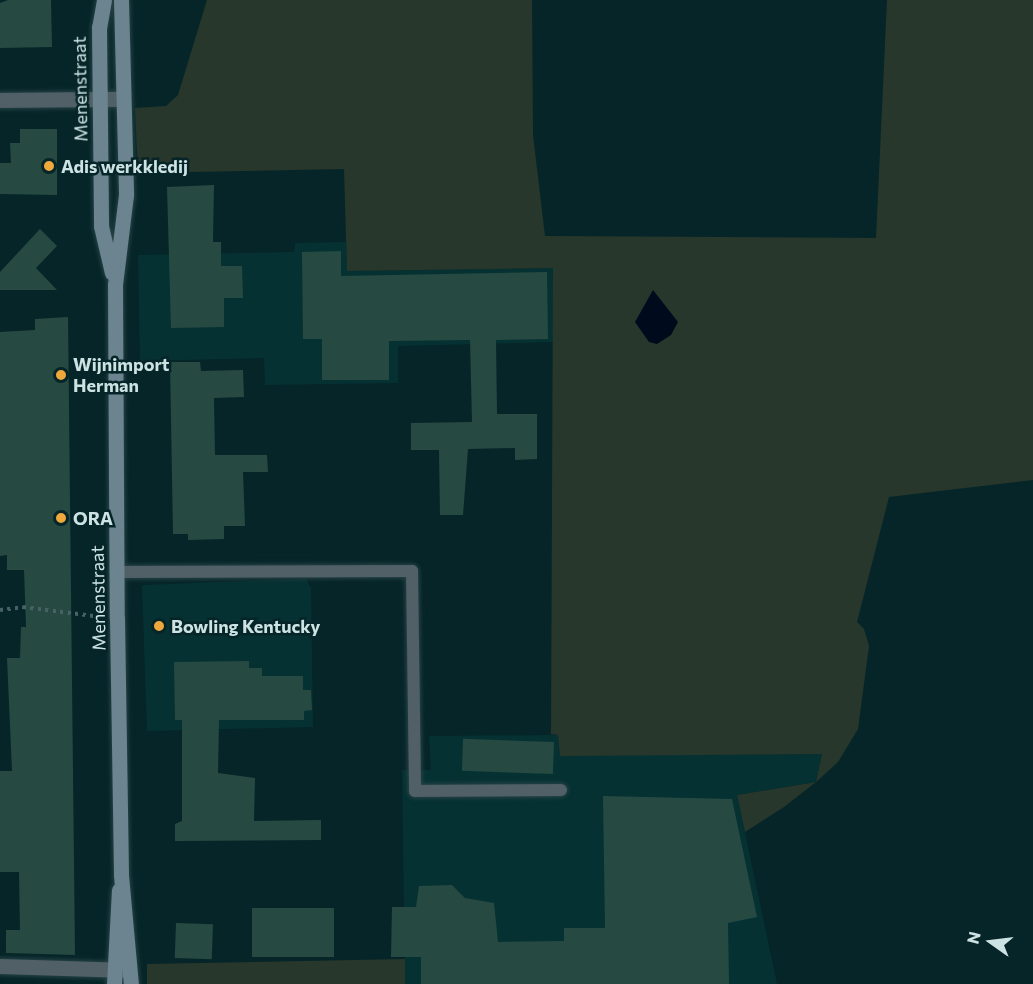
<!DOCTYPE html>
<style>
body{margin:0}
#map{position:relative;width:1033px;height:984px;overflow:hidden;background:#062528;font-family:Commissioner,sans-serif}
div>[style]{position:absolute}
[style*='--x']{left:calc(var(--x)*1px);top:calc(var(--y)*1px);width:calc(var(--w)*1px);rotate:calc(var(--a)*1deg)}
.built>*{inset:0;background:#063133}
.green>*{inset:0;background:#28372b}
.water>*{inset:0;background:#000a1d}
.building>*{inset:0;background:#264a41;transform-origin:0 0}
.path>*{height:4px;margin-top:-2px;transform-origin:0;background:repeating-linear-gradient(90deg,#466264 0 3px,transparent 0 7.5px)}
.roads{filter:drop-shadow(0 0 2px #264346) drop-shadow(0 0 2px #264346)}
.service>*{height:12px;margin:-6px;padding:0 6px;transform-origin:6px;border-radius:6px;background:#516067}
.minor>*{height:15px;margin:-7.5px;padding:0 7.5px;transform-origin:7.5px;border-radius:7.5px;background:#516067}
.secondary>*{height:15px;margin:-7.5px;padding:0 7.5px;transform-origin:7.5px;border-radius:7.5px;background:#6b848f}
.dots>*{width:16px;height:16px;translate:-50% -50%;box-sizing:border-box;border:3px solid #062528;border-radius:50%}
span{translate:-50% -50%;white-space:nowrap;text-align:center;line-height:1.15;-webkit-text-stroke:5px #062528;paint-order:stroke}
.street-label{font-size:18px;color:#cde2e3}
.poi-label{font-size:18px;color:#cde2e3;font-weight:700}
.left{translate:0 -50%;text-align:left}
.north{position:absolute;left:961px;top:912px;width:60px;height:60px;-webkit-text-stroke:4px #062528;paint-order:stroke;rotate:284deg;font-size:16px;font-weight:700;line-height:24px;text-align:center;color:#cde2e3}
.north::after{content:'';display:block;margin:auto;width:21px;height:27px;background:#cde2e3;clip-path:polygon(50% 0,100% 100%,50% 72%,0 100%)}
</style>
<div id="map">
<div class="built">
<i style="clip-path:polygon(346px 242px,347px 271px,553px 268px,554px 342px,398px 346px,398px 383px,265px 385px,264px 358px,140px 361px,138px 255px,294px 252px,295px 243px)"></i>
<i style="clip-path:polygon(306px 579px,311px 588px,313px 727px,147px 731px,142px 585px)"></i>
<i style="clip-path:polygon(558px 735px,560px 755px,822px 754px,816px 782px,737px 795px,777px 984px,405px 984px,402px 770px,431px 770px,429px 736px)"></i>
</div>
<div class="green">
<i style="clip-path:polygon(207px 0,532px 0,533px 135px,545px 236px,876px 238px,887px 0,1033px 0,1033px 480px,889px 497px,857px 622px,864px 629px,869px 646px,858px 729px,838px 762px,816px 782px,784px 807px,745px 832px,737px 795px,816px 782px,822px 754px,560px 756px,558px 735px,551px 734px,553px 268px,347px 271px,344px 169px,138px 173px,135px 108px,166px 106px,178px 95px)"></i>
<i style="clip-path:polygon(405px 959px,405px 984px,147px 984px,147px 964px)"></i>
</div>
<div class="water">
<i style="clip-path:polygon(653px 290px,678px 322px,671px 335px,657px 344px,649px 342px,635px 322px)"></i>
</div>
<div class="building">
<i style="clip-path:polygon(8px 0,51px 0,52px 47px,0 48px,0 3px)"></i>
<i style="clip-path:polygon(20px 129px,57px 129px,57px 195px,0 194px,0 163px,11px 163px,10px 143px,20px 143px)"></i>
<i style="clip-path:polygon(214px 185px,213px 242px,221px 242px,221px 266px,242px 266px,243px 298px,224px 298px,224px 327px,171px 328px,167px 187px)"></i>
<i style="clip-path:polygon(40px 229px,57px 246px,36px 268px,57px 290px,0 290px,0 272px)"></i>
<i style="clip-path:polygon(341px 251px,341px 276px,547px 272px,548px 339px,496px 340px,497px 414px,537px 414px,537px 459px,515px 460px,515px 448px,468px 449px,463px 515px,440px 515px,439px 450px,411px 450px,411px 423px,472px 422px,470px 340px,389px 341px,389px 380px,322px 380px,322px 339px,303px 339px,302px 252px)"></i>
<i style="clip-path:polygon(68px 317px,75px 955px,6px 953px,6px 930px,20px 930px,19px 872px,0 872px,0 771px,12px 771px,7px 658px,20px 658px,21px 627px,26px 627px,24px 570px,7px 570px,7px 555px,0 556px,0 332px,35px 330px,35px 319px)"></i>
<i style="clip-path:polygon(170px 362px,200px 362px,201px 371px,243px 370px,244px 397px,214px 398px,215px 455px,267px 455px,268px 472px,243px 472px,245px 526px,224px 526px,224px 539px,188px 540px,188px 534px,173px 534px)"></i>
<i style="clip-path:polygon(249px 661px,249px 668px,262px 668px,262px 676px,303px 676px,303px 690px,311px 690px,312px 710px,304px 711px,304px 720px,219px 720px,218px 773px,255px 778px,254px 821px,321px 820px,321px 840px,175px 841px,175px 824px,182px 821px,182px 720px,175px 720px,174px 662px)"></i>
<i style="left:554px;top:742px;width:32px;height:91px;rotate:92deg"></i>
<i style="clip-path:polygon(603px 796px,732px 799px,757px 917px,728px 923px,729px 984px,421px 984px,421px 957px,391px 957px,392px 907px,416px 907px,419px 886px,452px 885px,465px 898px,494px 903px,498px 942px,564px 941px,564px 928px,605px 928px)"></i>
<i style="left:252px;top:908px;width:82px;height:49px"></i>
<i style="left:176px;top:923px;width:37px;height:35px;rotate:2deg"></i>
</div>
<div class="path">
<i style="--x:0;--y:610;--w:23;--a:-7"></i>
<i style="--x:23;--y:607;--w:79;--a:7.3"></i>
</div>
<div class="roads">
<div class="service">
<i style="--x:117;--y:572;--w:295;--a:-0.2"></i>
<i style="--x:412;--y:571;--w:220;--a:89.2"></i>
<i style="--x:415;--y:791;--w:146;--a:-0.4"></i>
</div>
<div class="minor">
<i style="--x:0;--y:100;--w:123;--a:-0.5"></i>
<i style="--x:0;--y:966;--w:128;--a:1.8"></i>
</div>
<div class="secondary">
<i style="--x:104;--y:0;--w:27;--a:100"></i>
<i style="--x:99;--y:27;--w:199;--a:89.4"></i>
<i style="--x:101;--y:226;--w:48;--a:76.8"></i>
<i style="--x:121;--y:0;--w:195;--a:88.5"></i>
<i style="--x:126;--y:195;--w:91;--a:97"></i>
<i style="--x:115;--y:285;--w:333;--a:89.7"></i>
<i style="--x:117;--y:618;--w:257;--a:89.1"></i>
<i style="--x:121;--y:875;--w:109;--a:84.8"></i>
<i style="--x:114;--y:984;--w:94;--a:-87"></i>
</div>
</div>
<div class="dots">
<i style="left:49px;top:166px;background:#eea83c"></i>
<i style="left:61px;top:375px;background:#eea83c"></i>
<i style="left:61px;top:518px;background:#eea83c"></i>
<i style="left:159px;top:626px;background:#eea83c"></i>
</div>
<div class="street-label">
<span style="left:80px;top:89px;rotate:-91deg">Menenstraat</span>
<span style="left:98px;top:598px;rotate:-91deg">Menenstraat</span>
</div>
<div class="poi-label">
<span class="left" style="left:61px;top:166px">Adis werkkledij</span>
<span class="left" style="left:73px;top:375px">Wijnimport<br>Herman</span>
<span class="left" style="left:73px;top:518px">ORA</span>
<span class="left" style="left:171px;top:626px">Bowling Kentucky</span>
</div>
<div class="north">N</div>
</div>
